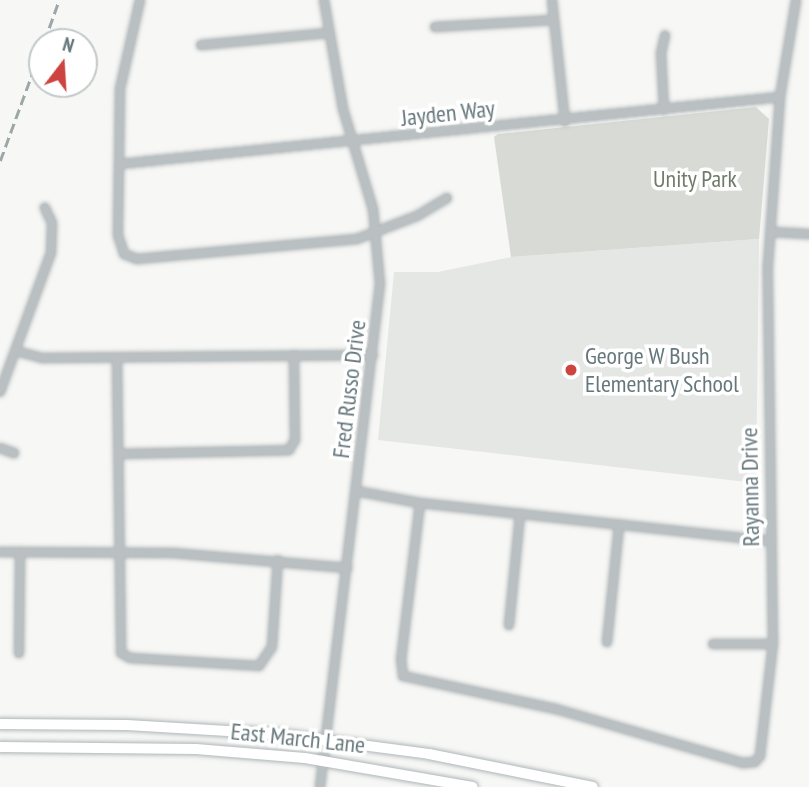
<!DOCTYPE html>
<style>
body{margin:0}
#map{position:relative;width:809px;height:787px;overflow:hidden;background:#f7f7f5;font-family:"PT Sans Narrow",sans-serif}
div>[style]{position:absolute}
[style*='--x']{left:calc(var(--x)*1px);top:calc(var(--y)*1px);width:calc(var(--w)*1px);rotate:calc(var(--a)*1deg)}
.built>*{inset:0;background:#e5e7e5}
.green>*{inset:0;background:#d8dbd5}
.roads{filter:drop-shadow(0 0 2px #afb6b9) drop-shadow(0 0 2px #afb6b9)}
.minor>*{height:8px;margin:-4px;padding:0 4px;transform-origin:4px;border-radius:4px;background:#bac0c2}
.secondary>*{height:10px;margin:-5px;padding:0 5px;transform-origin:5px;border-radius:5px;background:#fff}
.rail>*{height:2.5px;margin-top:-1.25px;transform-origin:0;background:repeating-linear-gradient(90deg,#9da6a8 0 10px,transparent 0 15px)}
.dots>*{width:19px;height:19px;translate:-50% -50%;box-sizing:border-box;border:4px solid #fff;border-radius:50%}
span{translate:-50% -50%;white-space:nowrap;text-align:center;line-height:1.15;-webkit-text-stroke:7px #fff;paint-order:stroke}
.street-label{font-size:24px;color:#66777c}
.park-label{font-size:24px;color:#6f7a68}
.poi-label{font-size:24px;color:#66777c}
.left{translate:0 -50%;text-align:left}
.north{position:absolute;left:28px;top:28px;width:70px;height:70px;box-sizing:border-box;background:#fff;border:2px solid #c2c9cb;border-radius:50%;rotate:17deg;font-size:19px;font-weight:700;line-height:28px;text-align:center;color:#66777c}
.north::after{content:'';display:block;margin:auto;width:24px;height:32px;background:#cd433f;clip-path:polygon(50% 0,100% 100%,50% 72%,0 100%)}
</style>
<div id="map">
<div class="built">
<i style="clip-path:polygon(759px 239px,756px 483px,378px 440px,394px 272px,438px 272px,511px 257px)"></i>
</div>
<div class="green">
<i style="clip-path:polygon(756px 107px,769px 119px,759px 239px,511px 257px,494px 137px,498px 134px)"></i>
</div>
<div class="roads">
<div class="minor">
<i style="--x:140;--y:0;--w:91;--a:102.7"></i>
<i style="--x:120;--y:89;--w:146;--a:90.8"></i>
<i style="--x:118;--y:235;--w:20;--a:72"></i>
<i style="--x:124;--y:254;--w:14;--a:21"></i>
<i style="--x:137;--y:259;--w:221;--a:-5.2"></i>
<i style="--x:357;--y:239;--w:64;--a:-21"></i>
<i style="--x:417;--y:216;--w:35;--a:-31"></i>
<i style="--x:552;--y:0;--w:122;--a:83.9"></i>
<i style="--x:435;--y:27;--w:118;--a:-3.4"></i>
<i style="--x:201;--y:45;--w:128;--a:-5.4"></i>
<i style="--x:664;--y:110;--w:57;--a:-93"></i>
<i style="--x:661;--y:53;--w:18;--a:-77"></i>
<i style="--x:120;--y:164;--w:663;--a:-5.8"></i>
<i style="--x:771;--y:232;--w:38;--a:3"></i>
<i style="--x:16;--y:351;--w:28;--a:15"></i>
<i style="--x:43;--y:358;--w:330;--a:-0.5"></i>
<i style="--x:117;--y:358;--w:295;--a:89.2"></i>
<i style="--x:121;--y:653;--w:10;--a:29"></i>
<i style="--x:130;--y:658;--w:129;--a:3.5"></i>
<i style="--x:259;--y:666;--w:23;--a:-56"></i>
<i style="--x:272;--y:647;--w:87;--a:-86.1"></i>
<i style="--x:0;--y:392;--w:148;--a:-69.9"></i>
<i style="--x:51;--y:253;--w:30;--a:-88"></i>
<i style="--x:52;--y:223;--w:17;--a:-115"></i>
<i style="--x:0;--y:448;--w:15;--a:20"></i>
<i style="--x:119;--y:454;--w:170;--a:-1.3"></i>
<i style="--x:289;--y:450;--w:12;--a:-59"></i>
<i style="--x:295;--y:440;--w:85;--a:-90.7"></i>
<i style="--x:356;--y:491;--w:65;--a:10.6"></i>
<i style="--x:420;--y:503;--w:352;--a:6.2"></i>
<i style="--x:420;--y:503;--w:157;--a:96.9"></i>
<i style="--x:401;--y:659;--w:17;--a:83"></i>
<i style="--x:403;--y:676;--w:157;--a:12.2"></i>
<i style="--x:556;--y:709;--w:195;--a:16.1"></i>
<i style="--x:743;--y:763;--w:12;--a:-5"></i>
<i style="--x:755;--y:762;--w:8;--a:-50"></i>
<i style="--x:760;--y:756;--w:113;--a:-83.4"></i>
<i style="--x:773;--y:644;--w:379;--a:-90.8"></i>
<i style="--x:768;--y:265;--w:168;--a:-85.9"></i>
<i style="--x:780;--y:97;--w:98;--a:-80.6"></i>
<i style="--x:0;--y:552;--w:173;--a:0.3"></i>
<i style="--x:173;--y:553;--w:175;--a:4.9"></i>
<i style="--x:509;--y:625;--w:112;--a:-84.3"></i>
<i style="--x:607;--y:642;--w:118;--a:-84.1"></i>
<i style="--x:713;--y:644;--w:60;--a:0"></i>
<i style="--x:19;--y:653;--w:101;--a:-89.4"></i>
<i style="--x:320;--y:787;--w:507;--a:-83.2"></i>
<i style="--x:380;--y:284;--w:75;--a:-95.3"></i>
<i style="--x:373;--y:209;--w:104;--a:-106.7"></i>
<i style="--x:343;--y:109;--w:111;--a:-99.9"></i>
</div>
<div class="secondary">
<i style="--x:0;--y:724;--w:127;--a:0.5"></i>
<i style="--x:127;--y:725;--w:151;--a:3.4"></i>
<i style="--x:278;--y:734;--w:152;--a:7.5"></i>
<i style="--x:429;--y:754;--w:167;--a:11.4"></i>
<i style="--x:0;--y:747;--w:196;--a:0.6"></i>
<i style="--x:196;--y:749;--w:109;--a:4.7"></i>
<i style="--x:305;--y:758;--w:170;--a:9.8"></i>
</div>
</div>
<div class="rail">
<i style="--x:44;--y:42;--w:45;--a:-70.3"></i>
<i style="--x:0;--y:161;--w:121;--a:-69.8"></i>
</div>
<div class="dots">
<i style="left:571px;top:370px;background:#cd433f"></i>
</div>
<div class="street-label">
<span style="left:448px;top:113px;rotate:-6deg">Jayden Way</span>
<span style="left:349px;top:389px;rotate:-83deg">Fred Russo Drive</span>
<span style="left:750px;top:487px;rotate:-91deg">Rayanna Drive</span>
<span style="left:298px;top:738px;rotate:6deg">East March Lane</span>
</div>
<div class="park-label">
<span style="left:695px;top:179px">Unity Park</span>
</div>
<div class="poi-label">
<span class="left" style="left:585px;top:370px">George W Bush<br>Elementary School</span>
</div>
<div class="north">N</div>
</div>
